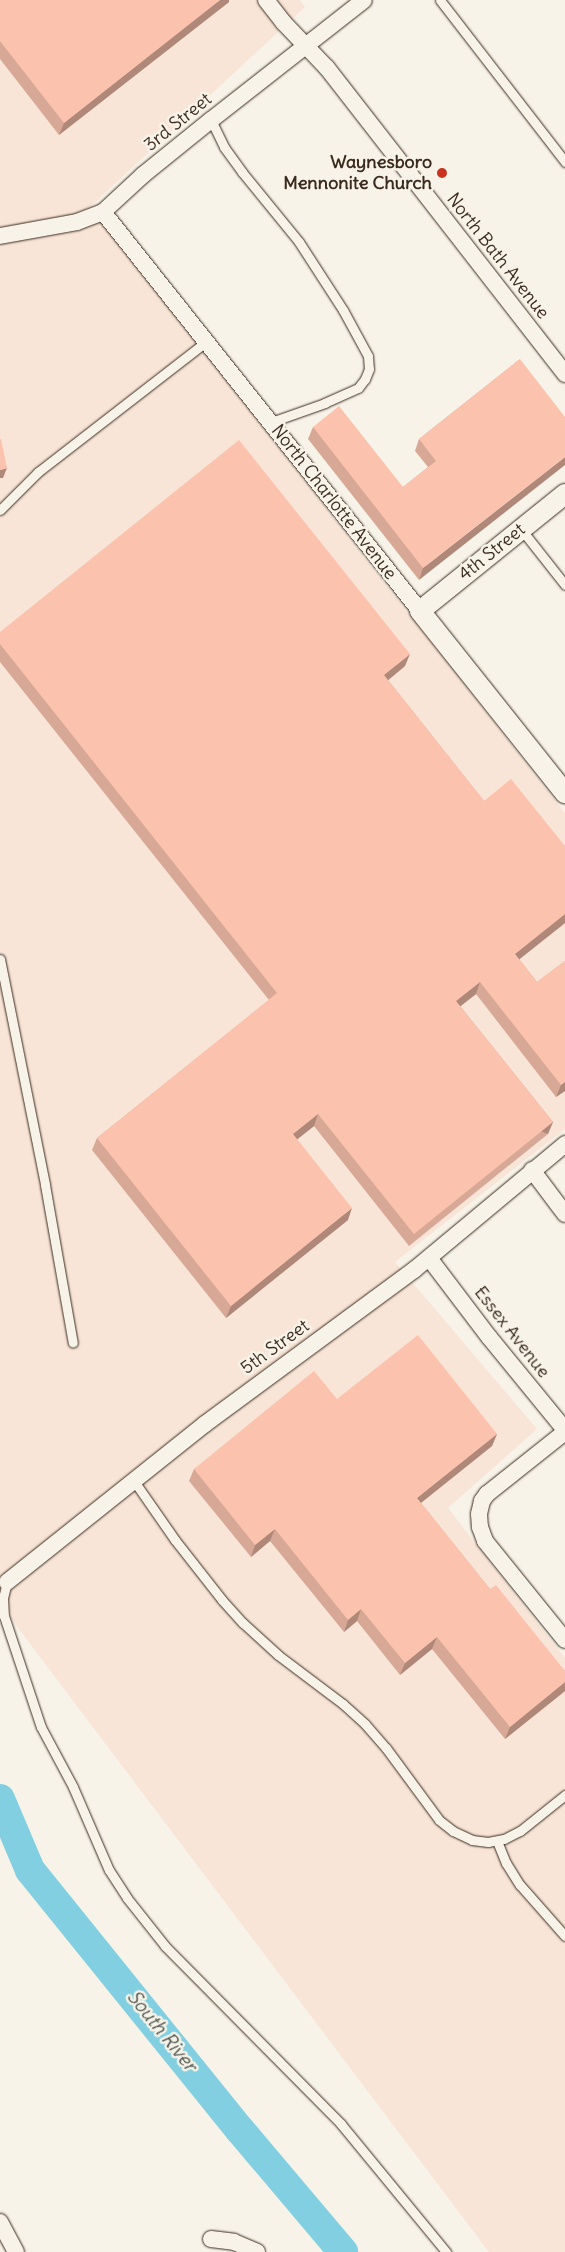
<!DOCTYPE html>
<style>
body{margin:0}
#map{position:relative;width:565px;height:2252px;overflow:hidden;background:#f7f3e8;font-family:Delius,sans-serif}
div>[style]{position:absolute}
[style*='--x']{left:calc(var(--x)*1px);top:calc(var(--y)*1px);width:calc(var(--w)*1px);rotate:calc(var(--a)*1deg)}
.built>*{inset:0;background:#f8e5d7}
.river>*{height:30px;margin:-15px;padding:0 15px;transform-origin:15px;border-radius:15px;background:#81cfe0}
.roads{filter:drop-shadow(0 0 1px #3b2a1e) drop-shadow(0 0 1px #3b2a1e)}
.service>*{height:9px;margin:-4.5px;padding:0 4.5px;transform-origin:4.5px;border-radius:4.5px;background:#f7f3e8}
.minor>*{height:16px;margin:-8px;padding:0 8px;transform-origin:8px;border-radius:8px;background:#f7f3e8}
.tertiary>*{height:20px;margin:-10px;padding:0 10px;transform-origin:10px;border-radius:10px;background:#f7f3e8}
.wall>*{inset:0;background:#d8a896}
.shaded-wall>*{inset:0;background:#b0887a;transform-origin:0 0}
.building>*{inset:0;background:#fbc3ae}
.dots>*{width:14px;height:14px;translate:-50% -50%;box-sizing:border-box;border:2px solid #f7f3e8;border-radius:50%}
span{translate:-50% -50%;white-space:nowrap;text-align:center;line-height:1.15;-webkit-text-stroke:5px #f7f3e8;paint-order:stroke}
.street-label{font-size:18px;color:#3b2a1e}
.poi-label{font-size:18px;color:#3b2a1e;font-weight:700}
.right{translate:-100% -50%;text-align:right}
.water-label{font-size:19px;color:#4c534e;font-style:italic}
</style>
<div id="map">
<div class="built">
<i style="clip-path:polygon(0 0,300px 0,305px 7px,90px 207px,565px 813px,565px 1129px,395px 1262px,537px 1429px,448px 1508px,565px 1658px,565px 2252px,489px 2252px,0 1604px)"></i>
</div>
<div class="river">
<i style="--x:0;--y:1799;--w:77;--a:67.1"></i>
<i style="--x:30;--y:1870;--w:334;--a:51.1"></i>
<i style="--x:240;--y:2130;--w:160;--a:49.8"></i>
</div>
<div class="roads">
<div class="service">
<i style="--x:440;--y:0;--w:205;--a:52.3"></i>
<i style="--x:211;--y:120;--w:30;--a:64"></i>
<i style="--x:224;--y:147;--w:31;--a:54"></i>
<i style="--x:242;--y:172;--w:90;--a:50.8"></i>
<i style="--x:299;--y:242;--w:81;--a:57.1"></i>
<i style="--x:343;--y:310;--w:52;--a:61.5"></i>
<i style="--x:368;--y:356;--w:13;--a:86"></i>
<i style="--x:369;--y:369;--w:11;--a:112"></i>
<i style="--x:365;--y:379;--w:11;--a:128"></i>
<i style="--x:358;--y:388;--w:36;--a:156"></i>
<i style="--x:325;--y:403;--w:57;--a:160.6"></i>
<i style="--x:0;--y:510;--w:54;--a:-45"></i>
<i style="--x:38;--y:472;--w:214;--a:-37.8"></i>
<i style="--x:521;--y:529;--w:71;--a:51.8"></i>
<i style="--x:0;--y:959;--w:230;--a:78.7"></i>
<i style="--x:45;--y:1185;--w:160;--a:80"></i>
<i style="--x:134;--y:1481;--w:72;--a:55.2"></i>
<i style="--x:175;--y:1540;--w:76;--a:51.9"></i>
<i style="--x:222;--y:1600;--w:31;--a:48"></i>
<i style="--x:243;--y:1623;--w:47;--a:42.4"></i>
<i style="--x:278;--y:1655;--w:81;--a:37"></i>
<i style="--x:343;--y:1704;--w:30;--a:42"></i>
<i style="--x:365;--y:1724;--w:32;--a:49"></i>
<i style="--x:386;--y:1748;--w:89;--a:53.6"></i>
<i style="--x:439;--y:1820;--w:18;--a:38"></i>
<i style="--x:453;--y:1831;--w:21;--a:25"></i>
<i style="--x:472;--y:1840;--w:16;--a:7"></i>
<i style="--x:488;--y:1842;--w:16;--a:-11"></i>
<i style="--x:504;--y:1839;--w:18;--a:-27"></i>
<i style="--x:520;--y:1831;--w:58;--a:-38.7"></i>
<i style="--x:7;--y:1582;--w:16;--a:104"></i>
<i style="--x:3;--y:1598;--w:18;--a:87"></i>
<i style="--x:4;--y:1616;--w:117;--a:71.6"></i>
<i style="--x:41;--y:1727;--w:68;--a:61.9"></i>
<i style="--x:73;--y:1787;--w:90;--a:66.6"></i>
<i style="--x:109;--y:1870;--w:33;--a:57"></i>
<i style="--x:127;--y:1898;--w:61;--a:51.6"></i>
<i style="--x:165;--y:1946;--w:250;--a:45.3"></i>
<i style="--x:341;--y:2124;--w:166;--a:50.6"></i>
<i style="--x:497;--y:1841;--w:24;--a:68"></i>
<i style="--x:506;--y:1863;--w:26;--a:58"></i>
<i style="--x:520;--y:1885;--w:68;--a:48.6"></i>
</div>
<div class="minor">
<i style="--x:266;--y:0;--w:28;--a:52"></i>
<i style="--x:283;--y:22;--w:64;--a:46.3"></i>
<i style="--x:327;--y:68;--w:388;--a:52.1"></i>
<i style="--x:103;--y:212;--w:510;--a:51.53"></i>
<i style="--x:0;--y:236;--w:78;--a:-10.3"></i>
<i style="--x:77;--y:222;--w:28;--a:-21"></i>
<i style="--x:103;--y:212;--w:54;--a:-42.8"></i>
<i style="--x:143;--y:175;--w:87;--a:-39"></i>
<i style="--x:211;--y:120;--w:194;--a:-38.1"></i>
<i style="--x:532;--y:1170;--w:55;--a:53.1"></i>
<i style="--x:429;--y:1258;--w:99;--a:52.8"></i>
<i style="--x:489;--y:1337;--w:120;--a:50.7"></i>
<i style="--x:565;--y:1432;--w:100;--a:141.5"></i>
<i style="--x:487;--y:1494;--w:9;--a:126"></i>
<i style="--x:482;--y:1501;--w:13;--a:103"></i>
<i style="--x:479;--y:1514;--w:13;--a:86"></i>
<i style="--x:480;--y:1527;--w:15;--a:70"></i>
<i style="--x:485;--y:1541;--w:127;--a:51.1"></i>
<i style="--x:7;--y:1582;--w:253;--a:-38.6"></i>
<i style="--x:205;--y:1424;--w:260;--a:-36.4"></i>
<i style="--x:414;--y:1270;--w:197;--a:-39.8"></i>
<i style="--x:0;--y:2222;--w:34;--a:62"></i>
<i style="--x:211;--y:2239;--w:23;--a:7"></i>
<i style="--x:234;--y:2242;--w:25;--a:23"></i>
</div>
<div class="tertiary">
<i style="--x:565;--y:494;--w:186;--a:141.1"></i>
<i style="--x:420;--y:611;--w:233;--a:51.5"></i>
</div>
</div>
<div class="wall">
<i style="clip-path:polygon(0 0,229px 2px,59px 135px,0 59px)"></i>
<i style="clip-path:polygon(520px 359px,419px 580px,308px 439px,313px 427px,403px 487px,428px 467px,415px 451px,419px 439px)"></i>
<i style="clip-path:polygon(0 632px,405px 666px,388px 680px,484px 801px,565px 846px,565px 923px,519px 959px,537px 982px,565px 961px,565px 1091px,556px 1097px,476px 994px,460px 1006px,553px 1122px,548px 1134px,409px 1246px,314px 1126px,297px 1139px,348px 1220px,226px 1318px,92px 1150px,97px 1138px,269px 1000px,0 662px)"></i>
<i style="clip-path:polygon(337px 1399px,497px 1434px,492px 1446px,421px 1503px,490px 1589px,565px 1671px,565px 1691px,505px 1739px,432px 1649px,400px 1675px,357px 1621px,344px 1632px,270px 1541px,251px 1557px,189px 1481px,194px 1469px)"></i>
</div>
<div class="shaded-wall">
<i style="clip-path:polygon(220px 0,229px 0,229px 2px,59px 135px,64px 123px)"></i>
<i style="clip-path:polygon(565px 457px,565px 465px,419px 580px,423px 568px)"></i>
<i style="clip-path:polygon(7px 468px,3px 478px,0 478px,0 470px)"></i>
<i style="clip-path:polygon(410px 654px,405px 666px,380px 687px,384px 675px)"></i>
<i style="clip-path:polygon(565px 914px,565px 923px,511px 966px,515px 954px)"></i>
<i style="clip-path:polygon(480px 982px,476px 994px,452px 1013px,456px 1001px)"></i>
<i style="clip-path:polygon(565px 1082px,565px 1091px,556px 1097px,561px 1085px)"></i>
<i style="clip-path:polygon(318px 1114px,314px 1126px,289px 1146px,293px 1134px)"></i>
<i style="left:553px;top:1122px;width:13px;height:179px;rotate:113deg"></i>
<i style="clip-path:polygon(352px 1208px,348px 1220px,226px 1318px,231px 1306px)"></i>
<i style="clip-path:polygon(497px 1434px,492px 1446px,412px 1510px,417px 1498px)"></i>
<i style="clip-path:polygon(275px 1529px,270px 1541px,251px 1557px,255px 1545px)"></i>
<i style="clip-path:polygon(361px 1609px,357px 1621px,344px 1632px,348px 1620px)"></i>
<i style="clip-path:polygon(437px 1637px,432px 1649px,400px 1675px,405px 1663px)"></i>
<i style="clip-path:polygon(565px 1682px,565px 1691px,505px 1739px,510px 1727px)"></i>
</div>
<div class="building">
<i style="clip-path:polygon(0 0,220px 0,64px 123px,0 41px)"></i>
<i style="clip-path:polygon(520px 359px,565px 417px,565px 457px,423px 568px,313px 427px,339px 406px,403px 487px,436px 461px,419px 439px)"></i>
<i style="clip-path:polygon(0 439px,1px 439px,7px 468px,0 470px)"></i>
<i style="clip-path:polygon(239px 440px,410px 654px,384px 675px,484px 801px,511px 779px,565px 846px,565px 914px,515px 954px,537px 982px,565px 961px,565px 1082px,561px 1085px,480px 982px,456px 1001px,553px 1122px,414px 1234px,318px 1114px,293px 1134px,352px 1208px,231px 1306px,97px 1138px,277px 993px,0 644px,0 632px)"></i>
<i style="clip-path:polygon(418px 1335px,497px 1434px,417px 1498px,490px 1589px,496px 1585px,565px 1671px,565px 1682px,510px 1727px,437px 1637px,405px 1663px,361px 1609px,348px 1620px,275px 1529px,255px 1545px,194px 1469px,314px 1371px,337px 1399px)"></i>
</div>
<div class="dots">
<i style="left:442px;top:173px;background:#c8321e"></i>
</div>
<div class="street-label">
<span style="left:178px;top:122px;rotate:-39deg">3rd Street</span>
<span style="left:498px;top:256px;rotate:52deg">North Bath Avenue</span>
<span style="left:334px;top:502px;rotate:52deg">North Charlotte Avenue</span>
<span style="left:492px;top:552px;rotate:-39deg">4th Street</span>
<span style="left:512px;top:1332px;rotate:52deg">Essex Avenue</span>
<span style="left:275px;top:1347px;rotate:-36deg">5th Street</span>
</div>
<div class="poi-label">
<span class="right" style="left:432px;top:173px">Waynesboro<br>Mennonite Church</span>
</div>
<div class="water-label">
<span style="left:162px;top:2031px;rotate:51deg">South River</span>
</div>
</div>
